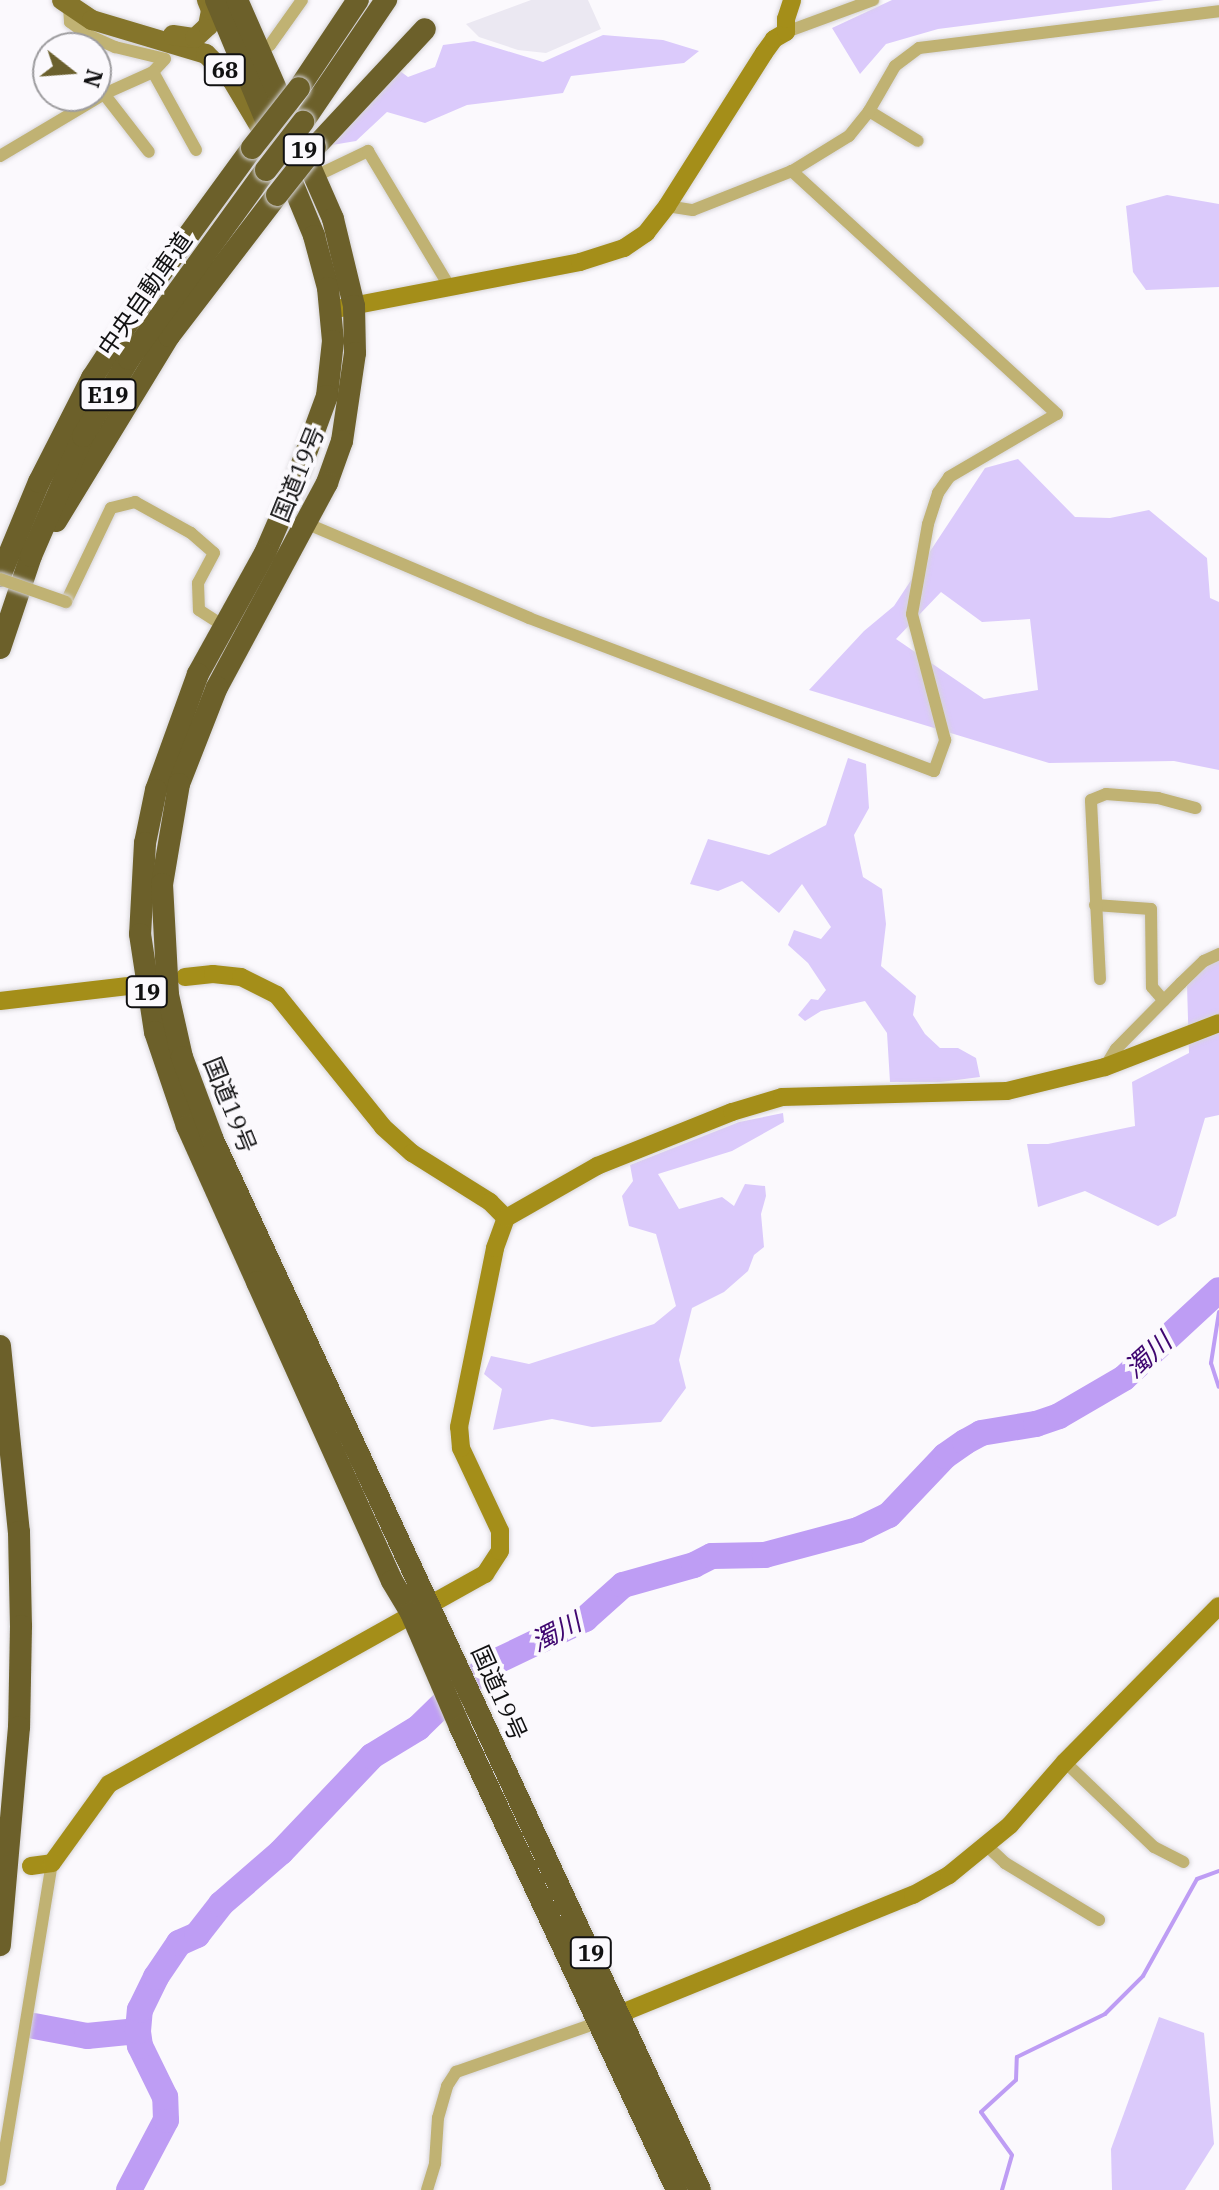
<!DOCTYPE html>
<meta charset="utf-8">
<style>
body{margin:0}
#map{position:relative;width:1219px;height:2190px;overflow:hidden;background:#fbf9fd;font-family:"IBM Plex Serif","Noto Sans JP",serif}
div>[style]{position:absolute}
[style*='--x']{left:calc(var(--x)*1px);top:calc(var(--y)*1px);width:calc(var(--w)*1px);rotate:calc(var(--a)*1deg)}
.built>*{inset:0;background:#ebe8f2}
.green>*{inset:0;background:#dbcafb}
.stream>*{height:4px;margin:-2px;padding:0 2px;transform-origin:2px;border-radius:2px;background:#be9df4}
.river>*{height:26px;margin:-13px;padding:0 13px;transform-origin:13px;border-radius:13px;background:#be9df4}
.roads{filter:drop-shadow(0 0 2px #d6d4d7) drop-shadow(0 0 2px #d6d4d7)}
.street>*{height:12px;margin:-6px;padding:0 6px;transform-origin:6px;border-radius:6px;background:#c0b273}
.secondary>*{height:18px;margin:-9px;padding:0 9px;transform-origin:9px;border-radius:9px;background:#a48e19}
.primary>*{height:20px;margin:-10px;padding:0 10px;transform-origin:10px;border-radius:10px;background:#85752b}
.highway>*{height:22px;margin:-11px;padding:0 11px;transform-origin:11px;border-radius:11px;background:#6c602a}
.bridges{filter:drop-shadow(0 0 2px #d6d4d7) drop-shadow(0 0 2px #d6d4d7)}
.street-bridge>*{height:12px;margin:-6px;padding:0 6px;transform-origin:6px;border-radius:6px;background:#c0b273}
.highway-bridge>*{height:22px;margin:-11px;padding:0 11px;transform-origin:11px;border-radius:11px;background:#6c602a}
span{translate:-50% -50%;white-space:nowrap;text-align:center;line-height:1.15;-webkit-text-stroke:8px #fbf9fd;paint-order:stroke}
.shield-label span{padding:2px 6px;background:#fbf9fd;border:2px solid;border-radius:6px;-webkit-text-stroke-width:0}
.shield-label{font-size:22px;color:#111112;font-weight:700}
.street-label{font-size:24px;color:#111112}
.water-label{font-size:26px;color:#3f0670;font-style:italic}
.north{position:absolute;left:32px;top:32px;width:80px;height:80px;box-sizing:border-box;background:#fbf9fd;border:2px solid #9d9c9f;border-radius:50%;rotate:107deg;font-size:22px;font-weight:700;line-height:32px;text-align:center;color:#111112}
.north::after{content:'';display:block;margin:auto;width:28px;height:36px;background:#6b602d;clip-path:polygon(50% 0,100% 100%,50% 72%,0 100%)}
</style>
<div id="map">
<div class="built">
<i style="clip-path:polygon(531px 0,588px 0,601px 29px,546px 53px,518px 50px,479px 37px,466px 24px)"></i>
</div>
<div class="green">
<i style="clip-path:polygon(892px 0,1164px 0,938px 29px,886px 44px,860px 74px,832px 28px)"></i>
<i style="clip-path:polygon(603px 35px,663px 40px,699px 51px,684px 63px,571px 76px,563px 93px,467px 105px,425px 123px,387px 112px,356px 141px,332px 145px,400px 71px,408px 77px,435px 67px,443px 45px,474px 41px,543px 62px)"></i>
<i style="clip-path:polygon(1167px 195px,1219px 204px,1219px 287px,1146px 290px,1133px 272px,1126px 206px)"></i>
<i style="clip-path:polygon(evenodd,1018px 459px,1075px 517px,1110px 518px,1149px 510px,1207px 558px,1210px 598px,1219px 602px,1219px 770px,1174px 761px,1049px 763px,809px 690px,864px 631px,894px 606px,985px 468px,1018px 459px,941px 592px,982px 622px,1030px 619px,1038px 690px,984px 699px,896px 639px,941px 592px)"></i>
<i style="clip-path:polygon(848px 758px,866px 764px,869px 808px,854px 835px,863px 877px,882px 889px,886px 924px,881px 966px,916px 996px,913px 1015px,925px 1034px,940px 1048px,958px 1048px,976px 1058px,980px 1077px,941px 1082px,890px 1082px,887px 1033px,865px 1001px,821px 1011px,805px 1021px,798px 1015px,811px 999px,818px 1000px,826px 990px,808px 963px,788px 945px,794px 930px,821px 939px,831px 927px,802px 884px,779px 913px,742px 881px,718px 891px,690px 884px,708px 839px,769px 855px,826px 825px)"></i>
<i style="clip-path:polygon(1219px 954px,1219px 1115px,1205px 1118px,1176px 1216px,1158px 1226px,1085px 1191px,1038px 1207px,1027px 1144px,1048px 1144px,1135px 1126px,1132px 1082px,1189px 1053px,1187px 985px)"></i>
<i style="clip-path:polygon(783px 1113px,784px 1122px,732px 1151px,658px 1174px,679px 1209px,722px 1197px,734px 1206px,745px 1184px,765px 1186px,766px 1196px,761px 1214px,764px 1247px,754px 1255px,748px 1271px,724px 1292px,692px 1308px,679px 1360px,686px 1388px,661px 1422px,592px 1427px,552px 1419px,493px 1430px,502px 1389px,484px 1374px,491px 1356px,529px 1364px,654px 1324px,676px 1306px,656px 1234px,629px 1226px,622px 1196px,633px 1181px,630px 1165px,739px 1122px)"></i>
<i style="clip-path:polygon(1159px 2017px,1204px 2033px,1214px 2144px,1185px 2190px,1112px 2190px,1111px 2149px)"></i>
</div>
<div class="stream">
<i style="--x:1219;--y:1312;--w:52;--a:98.9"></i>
<i style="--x:1211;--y:1363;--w:25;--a:72"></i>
<i style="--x:1002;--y:2190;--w:36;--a:-74"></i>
<i style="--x:1012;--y:2155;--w:53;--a:-125.8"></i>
<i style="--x:981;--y:2112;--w:47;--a:-42.4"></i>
<i style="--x:1016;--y:2080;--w:23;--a:-88"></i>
<i style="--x:1017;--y:2057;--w:98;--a:-26"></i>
<i style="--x:1105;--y:2014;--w:54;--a:-45"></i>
<i style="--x:1143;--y:1976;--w:111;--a:-60.9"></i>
<i style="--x:1197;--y:1879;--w:23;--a:-20"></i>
</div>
<div class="river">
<i style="--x:34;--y:2026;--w:54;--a:10.7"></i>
<i style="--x:87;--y:2036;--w:51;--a:-5.6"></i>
<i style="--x:129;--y:2190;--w:79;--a:-62.1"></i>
<i style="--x:166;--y:2120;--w:23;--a:-92"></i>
<i style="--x:165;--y:2097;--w:57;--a:-116.1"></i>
<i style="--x:140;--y:2046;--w:15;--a:-98"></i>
<i style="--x:138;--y:2031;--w:21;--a:-85"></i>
<i style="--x:140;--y:2010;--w:37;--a:-64"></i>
<i style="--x:156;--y:1977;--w:41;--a:-55.9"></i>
<i style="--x:179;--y:1943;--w:20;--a:-24"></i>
<i style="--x:197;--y:1935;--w:39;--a:-52"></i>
<i style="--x:221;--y:1904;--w:79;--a:-40.9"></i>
<i style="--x:281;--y:1852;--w:132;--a:-46.5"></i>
<i style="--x:372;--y:1756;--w:54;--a:-31.3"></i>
<i style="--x:418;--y:1728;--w:53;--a:-44.2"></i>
<i style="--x:456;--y:1691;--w:51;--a:-36.2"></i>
<i style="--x:497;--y:1661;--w:98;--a:-25.5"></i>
<i style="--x:585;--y:1619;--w:51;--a:-41.8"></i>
<i style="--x:623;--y:1585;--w:74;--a:-15.7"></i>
<i style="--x:694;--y:1565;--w:20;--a:-27"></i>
<i style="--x:712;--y:1556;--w:53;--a:-1.1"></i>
<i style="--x:765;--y:1555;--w:96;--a:-15"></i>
<i style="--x:858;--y:1530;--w:34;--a:-26"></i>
<i style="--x:889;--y:1515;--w:81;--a:-46.5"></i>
<i style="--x:945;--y:1456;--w:24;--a:-35"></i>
<i style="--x:965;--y:1442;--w:18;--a:-29"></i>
<i style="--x:981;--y:1433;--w:56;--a:-9.3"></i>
<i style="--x:1036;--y:1424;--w:24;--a:-19"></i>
<i style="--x:1059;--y:1416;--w:75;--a:-30.3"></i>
<i style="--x:1124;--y:1378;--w:129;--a:-42.8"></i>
</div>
<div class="roads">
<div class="street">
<i style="--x:69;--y:7;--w:15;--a:86"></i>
<i style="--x:70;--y:22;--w:22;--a:36"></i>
<i style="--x:88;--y:35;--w:30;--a:24"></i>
<i style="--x:115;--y:47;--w:51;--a:13.5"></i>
<i style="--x:165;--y:59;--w:18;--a:133"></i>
<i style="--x:153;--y:72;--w:54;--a:155.8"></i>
<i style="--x:104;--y:94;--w:73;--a:52.2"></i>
<i style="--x:786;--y:32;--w:93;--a:-20.2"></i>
<i style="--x:260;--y:52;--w:12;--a:-35"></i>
<i style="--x:270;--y:45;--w:55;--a:-54.6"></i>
<i style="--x:153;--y:72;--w:89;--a:61.1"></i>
<i style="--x:869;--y:111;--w:57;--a:31.5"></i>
<i style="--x:0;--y:156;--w:121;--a:-30.8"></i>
<i style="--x:316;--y:176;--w:58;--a:-25.7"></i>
<i style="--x:368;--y:151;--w:157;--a:59"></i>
<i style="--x:667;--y:206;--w:26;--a:9"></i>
<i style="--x:693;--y:210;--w:106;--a:-21.5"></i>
<i style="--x:792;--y:171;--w:67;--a:-31.6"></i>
<i style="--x:849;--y:136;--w:32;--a:-51"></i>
<i style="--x:869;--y:111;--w:52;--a:-60"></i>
<i style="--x:895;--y:66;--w:30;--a:-37"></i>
<i style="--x:919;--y:48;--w:302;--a:-7"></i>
<i style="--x:308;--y:524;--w:240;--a:23"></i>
<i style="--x:529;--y:618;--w:433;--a:20.7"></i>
<i style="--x:934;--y:771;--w:33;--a:-70"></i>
<i style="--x:945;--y:740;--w:130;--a:-104.7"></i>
<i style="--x:912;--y:614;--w:91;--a:-79.9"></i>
<i style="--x:928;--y:524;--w:33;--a:-72"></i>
<i style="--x:938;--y:493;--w:19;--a:-55"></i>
<i style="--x:949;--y:477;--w:125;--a:-30.3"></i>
<i style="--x:1057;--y:414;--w:360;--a:-137.5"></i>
<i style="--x:66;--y:602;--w:104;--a:-64.4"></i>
<i style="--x:111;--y:508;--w:25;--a:-14"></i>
<i style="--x:135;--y:502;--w:64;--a:29"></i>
<i style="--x:191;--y:533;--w:30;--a:41"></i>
<i style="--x:214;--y:553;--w:34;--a:118"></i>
<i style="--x:198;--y:583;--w:27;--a:88"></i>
<i style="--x:199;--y:610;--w:30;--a:33"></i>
<i style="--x:1095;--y:905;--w:56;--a:4.1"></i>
<i style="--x:1151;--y:909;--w:78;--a:89.3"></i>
<i style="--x:1152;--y:987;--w:18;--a:49"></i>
<i style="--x:1100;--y:979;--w:179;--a:-92.9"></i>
<i style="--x:1091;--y:800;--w:16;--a:-22"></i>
<i style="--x:1106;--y:794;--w:52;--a:4.4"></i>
<i style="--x:1158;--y:798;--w:39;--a:15"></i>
<i style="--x:1105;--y:1067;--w:21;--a:-59"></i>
<i style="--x:1116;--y:1049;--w:93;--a:-45.4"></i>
<i style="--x:1181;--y:983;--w:32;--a:-44"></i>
<i style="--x:1204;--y:961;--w:17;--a:-25"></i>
<i style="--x:1065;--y:1762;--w:123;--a:43.7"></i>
<i style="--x:1154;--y:1847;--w:33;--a:27"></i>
<i style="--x:987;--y:1846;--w:25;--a:43"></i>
<i style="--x:1005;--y:1863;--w:110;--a:31.2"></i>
<i style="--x:0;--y:2180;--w:321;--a:-80.7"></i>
<i style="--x:427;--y:2190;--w:28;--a:-73"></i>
<i style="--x:435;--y:2163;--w:45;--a:-86.2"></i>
<i style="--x:438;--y:2118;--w:33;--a:-74"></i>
<i style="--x:447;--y:2086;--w:17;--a:-57"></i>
<i style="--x:456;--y:2072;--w:149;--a:-19.2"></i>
</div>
<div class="secondary">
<i style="--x:331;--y:310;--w:254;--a:-10.9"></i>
<i style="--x:580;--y:262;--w:46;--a:-17.7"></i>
<i style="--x:624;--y:248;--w:27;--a:-34"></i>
<i style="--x:646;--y:233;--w:34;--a:-52"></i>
<i style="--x:667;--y:206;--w:181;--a:-57.6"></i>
<i style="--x:764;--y:53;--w:17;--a:-54"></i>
<i style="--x:774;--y:39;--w:14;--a:-30"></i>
<i style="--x:786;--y:32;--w:13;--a:-90"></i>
<i style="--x:786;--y:19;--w:20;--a:-72"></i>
<i style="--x:185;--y:977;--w:28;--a:-6"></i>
<i style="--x:213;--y:974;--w:28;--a:6"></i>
<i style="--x:241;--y:977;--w:40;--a:26.6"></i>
<i style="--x:277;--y:995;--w:169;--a:51.2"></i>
<i style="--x:383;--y:1127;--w:39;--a:42"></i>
<i style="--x:412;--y:1153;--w:92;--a:32.1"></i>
<i style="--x:490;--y:1202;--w:23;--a:45"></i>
<i style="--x:0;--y:1001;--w:129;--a:-6.7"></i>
<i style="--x:31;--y:1866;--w:21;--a:-8"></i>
<i style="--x:52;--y:1863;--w:97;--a:-54.2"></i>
<i style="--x:109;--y:1784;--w:431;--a:-29.2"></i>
<i style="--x:485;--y:1574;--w:27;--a:-57"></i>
<i style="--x:500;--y:1551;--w:20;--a:-90"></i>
<i style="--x:500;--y:1531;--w:92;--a:-115.2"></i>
<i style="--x:461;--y:1448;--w:21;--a:-95"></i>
<i style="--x:459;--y:1427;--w:183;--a:-78.6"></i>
<i style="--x:495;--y:1248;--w:32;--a:-70"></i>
<i style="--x:506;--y:1218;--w:105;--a:-29.7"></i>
<i style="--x:597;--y:1166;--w:145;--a:-21.8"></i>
<i style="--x:732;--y:1112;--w:52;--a:-16.7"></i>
<i style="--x:782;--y:1097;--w:225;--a:-1.5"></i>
<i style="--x:1007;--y:1091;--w:101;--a:-13.8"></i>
<i style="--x:1105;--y:1067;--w:122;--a:-21.1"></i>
<i style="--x:607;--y:2019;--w:330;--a:-22.1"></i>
<i style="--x:913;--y:1895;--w:41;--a:-29.1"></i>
<i style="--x:949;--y:1875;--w:79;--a:-39.3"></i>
<i style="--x:1010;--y:1825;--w:84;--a:-48.9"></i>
<i style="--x:1065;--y:1762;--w:219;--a:-45.4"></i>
</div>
<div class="primary">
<i style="--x:62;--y:0;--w:36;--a:34"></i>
<i style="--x:92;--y:20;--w:119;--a:16.6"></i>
<i style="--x:206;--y:54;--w:37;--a:45"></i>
<i style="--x:232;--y:80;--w:61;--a:59.2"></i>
<i style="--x:173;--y:35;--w:22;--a:8"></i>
<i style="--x:195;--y:38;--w:18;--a:-43"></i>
<i style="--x:208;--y:26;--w:16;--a:-79"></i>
<i style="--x:211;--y:10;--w:11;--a:-112"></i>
</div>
<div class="highway">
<i style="--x:216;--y:0;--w:256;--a:67.4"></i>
<i style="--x:314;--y:236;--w:54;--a:74.9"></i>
<i style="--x:328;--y:288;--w:53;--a:84.6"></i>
<i style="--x:333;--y:341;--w:55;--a:96.2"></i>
<i style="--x:327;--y:396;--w:101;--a:110.2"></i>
<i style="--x:292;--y:491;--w:68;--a:113.5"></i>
<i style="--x:265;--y:553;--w:138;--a:119"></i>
<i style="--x:198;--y:674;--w:123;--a:109.9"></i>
<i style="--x:156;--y:790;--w:54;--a:101.7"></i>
<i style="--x:145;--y:843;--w:91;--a:93.1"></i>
<i style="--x:140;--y:934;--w:99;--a:81.3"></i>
<i style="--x:155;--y:1032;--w:99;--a:71.2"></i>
<i style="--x:187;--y:1126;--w:171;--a:65.8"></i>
<i style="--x:257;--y:1282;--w:328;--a:65.7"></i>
<i style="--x:392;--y:1581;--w:37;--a:59"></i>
<i style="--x:411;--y:1613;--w:124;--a:66.7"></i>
<i style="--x:460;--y:1727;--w:511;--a:64.89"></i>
<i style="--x:237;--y:0;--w:239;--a:66.3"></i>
<i style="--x:333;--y:219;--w:89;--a:76.4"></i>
<i style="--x:354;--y:306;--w:47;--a:88.8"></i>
<i style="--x:355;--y:353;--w:89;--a:98.4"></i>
<i style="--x:342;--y:441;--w:45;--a:109.7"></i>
<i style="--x:327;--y:483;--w:232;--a:118.3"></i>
<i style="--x:217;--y:687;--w:104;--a:111.4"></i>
<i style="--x:179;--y:784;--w:101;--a:99.6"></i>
<i style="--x:162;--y:884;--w:111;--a:86.9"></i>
<i style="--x:168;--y:995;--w:64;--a:77.3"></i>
<i style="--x:182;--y:1057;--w:89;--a:69.5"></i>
<i style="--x:213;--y:1140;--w:1157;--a:65.12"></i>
<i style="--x:299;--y:88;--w:106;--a:-56.2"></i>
<i style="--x:303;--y:122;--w:148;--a:-55.8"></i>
<i style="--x:315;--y:147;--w:161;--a:-47"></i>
<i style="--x:56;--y:521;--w:217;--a:-58.6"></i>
<i style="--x:169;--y:336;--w:178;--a:-52.5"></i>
<i style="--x:0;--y:576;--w:102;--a:-67.5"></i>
<i style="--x:39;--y:482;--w:117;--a:-63"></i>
<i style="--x:92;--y:378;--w:121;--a:-56.8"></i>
<i style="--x:158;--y:277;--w:160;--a:-53.9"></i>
<i style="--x:0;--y:648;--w:97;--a:-71.4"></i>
<i style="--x:31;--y:556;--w:131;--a:-66.6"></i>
<i style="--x:83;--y:436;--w:90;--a:-59.1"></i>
<i style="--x:129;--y:359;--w:233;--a:-54.1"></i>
<i style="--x:0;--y:1346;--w:187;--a:84.2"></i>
<i style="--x:19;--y:1532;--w:94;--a:88.8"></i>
<i style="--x:21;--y:1626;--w:101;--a:91.1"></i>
<i style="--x:19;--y:1727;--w:219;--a:95"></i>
</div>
</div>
<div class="bridges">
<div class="street-bridge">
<i style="--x:0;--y:579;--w:70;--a:19.2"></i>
</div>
<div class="highway-bridge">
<i style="--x:252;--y:148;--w:76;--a:-51.9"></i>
<i style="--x:266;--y:170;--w:61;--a:-52.4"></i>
<i style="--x:277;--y:195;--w:61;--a:-51.6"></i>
</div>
</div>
<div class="shield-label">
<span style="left:225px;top:70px">68</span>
<span style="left:304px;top:150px">19</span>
<span style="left:108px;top:395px">E19</span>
<span style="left:147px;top:992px">19</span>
<span style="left:591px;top:1953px">19</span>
</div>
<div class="street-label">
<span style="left:145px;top:294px;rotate:-55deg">中央自動車道</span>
<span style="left:298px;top:474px;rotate:-68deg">国道19号</span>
<span style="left:230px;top:1105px;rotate:68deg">国道19号</span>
<span style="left:499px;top:1693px;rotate:66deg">国道19号</span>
</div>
<div class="water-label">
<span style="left:1148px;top:1355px;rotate:-42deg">濁川</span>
<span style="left:556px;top:1632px;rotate:-27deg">濁川</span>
</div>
<div class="north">N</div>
</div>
